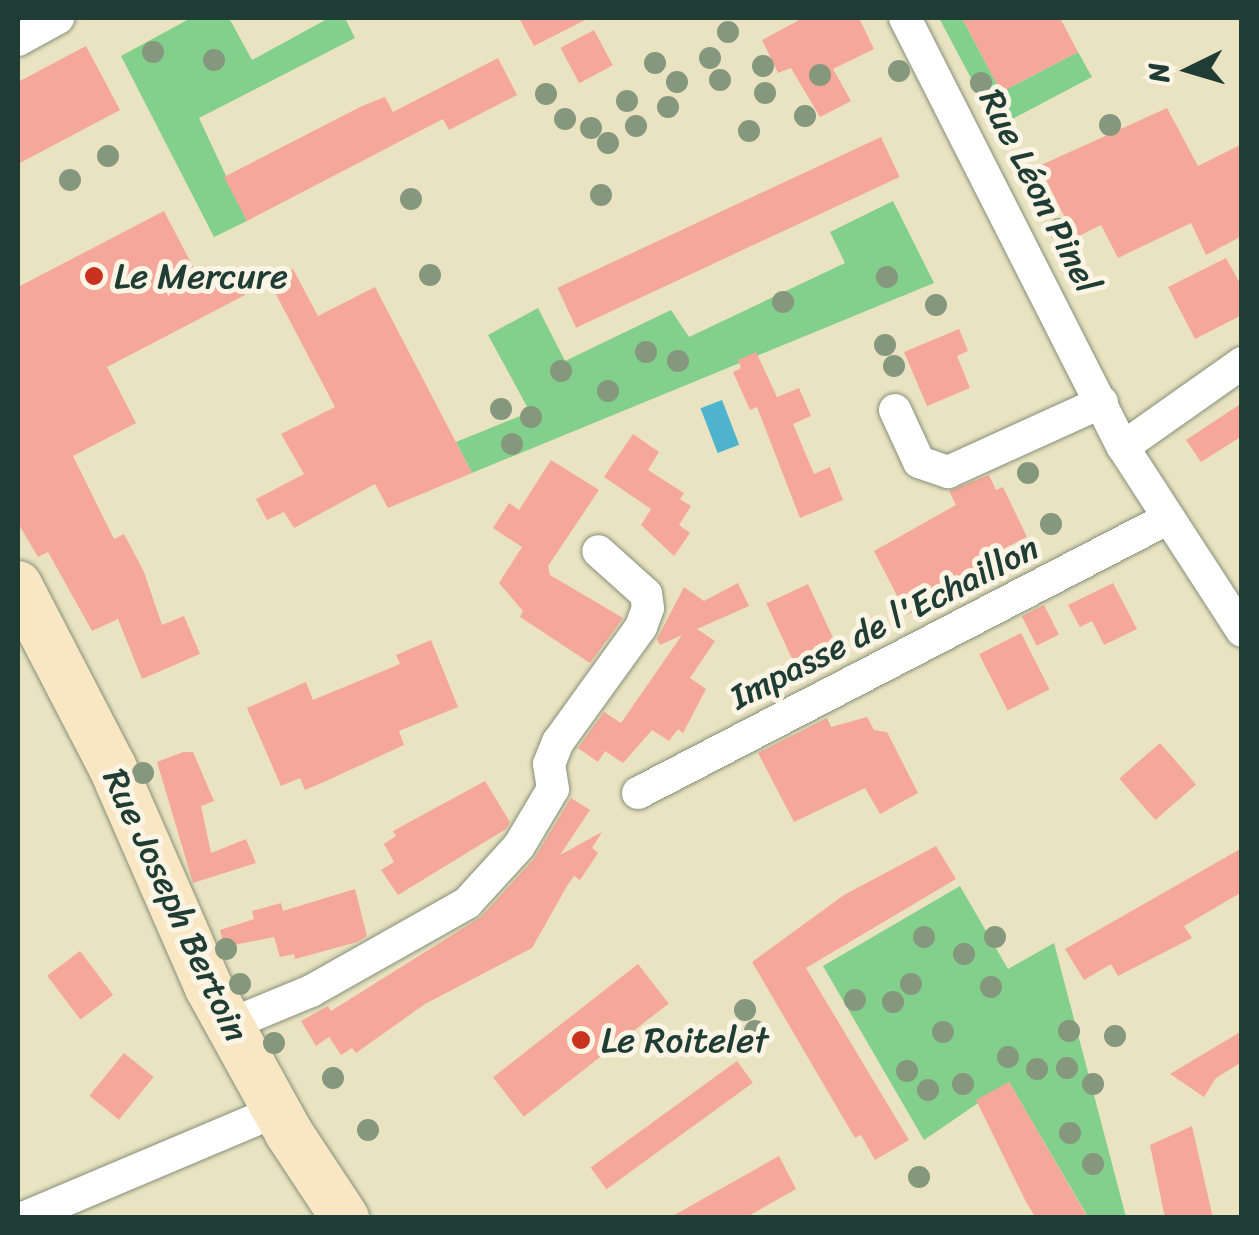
<!DOCTYPE html>
<meta charset="utf-8">
<style>
body{margin:0}
#map{position:relative;width:1259px;height:1235px;overflow:hidden;background:#eae3c1;font-family:Sriracha,sans-serif}
div>[style]{position:absolute}
[style*='--x']{left:calc(var(--x)*1px);top:calc(var(--y)*1px);width:calc(var(--w)*1px);rotate:calc(var(--a)*1deg)}
.green>*{inset:0;background:#83cf8c}
.water>*{inset:0;background:#4eb3cc;transform-origin:0 0}
.building>*{inset:0;background:#f5a899;transform-origin:0 0}
.roads{filter:drop-shadow(0 0 2px #84907a) drop-shadow(0 0 2px #84907a)}
.street>*{height:32px;margin:-16px;padding:0 16px;transform-origin:16px;border-radius:16px;background:#fff}
.secondary>*{height:48px;margin:-24px;padding:0 24px;transform-origin:24px;border-radius:24px;background:#f9e7c3}
.trees>*{width:22px;height:22px;margin:-11px;border-radius:50%;background:#85987d}
.dots>*{width:28px;height:28px;translate:-50% -50%;box-sizing:border-box;border:5px solid #fcf5e5;border-radius:50%}
span{translate:-50% -50%;white-space:nowrap;text-align:center;line-height:1.15;-webkit-text-stroke:10px #fcf5e5;paint-order:stroke}
.street-label{font-size:35px;color:#1f3d34}
.poi-label{font-size:35px;color:#1f3d34}
.left{translate:0 -50%;text-align:left}
.frame{position:absolute;inset:0;border:20px solid #1f3d34;pointer-events:none}
.north{position:absolute;left:1139px;top:20px;width:100px;height:100px;-webkit-text-stroke:8px #fcf5e5;paint-order:stroke;rotate:265deg;font-size:28px;font-weight:700;line-height:40px;text-align:center;color:#1f3d34}
.north::after{content:'';display:block;margin:auto;width:35px;height:45px;background:#1f3d34;clip-path:polygon(50% 0,100% 100%,50% 72%,0 100%)}
</style>
<div id="map">
<div class="green">
<i style="clip-path:polygon(191px 18px,229px 18px,252px 60px,329px 18px,345px 18px,355px 38px,199px 118px,247px 221px,214px 237px,121px 56px)"></i>
<i style="clip-path:polygon(939px 18px,962px 18px,1001px 92px,1078px 52px,1092px 77px,997px 127px)"></i>
<i style="clip-path:polygon(893px 201px,934px 283px,472px 473px,456px 442px,530px 412px,488px 335px,538px 308px,565px 361px,671px 310px,689px 337px,845px 263px,830px 232px)"></i>
<i style="clip-path:polygon(960px 886px,1008px 969px,1054px 943px,1126px 1217px,1088px 1217px,1009px 1082px,924px 1140px,823px 966px)"></i>
</div>
<div class="water">
<i style="left:722px;top:400px;width:48px;height:23px;rotate:69deg"></i>
</div>
<div class="building">
<i style="clip-path:polygon(519px 18px,589px 18px,534px 46px)"></i>
<i style="clip-path:polygon(803px 18px,859px 18px,874px 49px,833px 69px,851px 101px,820px 117px,791px 68px,778px 73px,762px 40px)"></i>
<i style="clip-path:polygon(962px 18px,1060px 18px,1078px 52px,1001px 92px)"></i>
<i style="left:594px;top:30px;width:40px;height:38px;rotate:62deg"></i>
<i style="clip-path:polygon(86px 46px,120px 110px,18px 164px,18px 82px)"></i>
<i style="clip-path:polygon(498px 58px,517px 95px,449px 130px,443px 119px,247px 221px,224px 177px,362px 106px,385px 97px,393px 112px)"></i>
<i style="clip-path:polygon(1167px 108px,1198px 166px,1242px 144px,1242px 236px,1206px 255px,1191px 223px,1118px 258px,1101px 225px,1075px 238px,1039px 166px)"></i>
<i style="left:881px;top:137px;width:44px;height:357px;rotate:65deg"></i>
<i style="clip-path:polygon(164px 211px,203px 286px,232px 271px,245px 295px,107px 367px,136px 423px,73px 456px,114px 539px,124px 534px,144px 572px,162px 625px,184px 616px,200px 654px,142px 679px,118px 619px,92px 631px,48px 552px,38px 557px,18px 523px,18px 287px)"></i>
<i style="clip-path:polygon(1226px 258px,1242px 287px,1242px 315px,1195px 339px,1168px 287px)"></i>
<i style="clip-path:polygon(293px 269px,318px 316px,375px 287px,472px 473px,388px 508px,375px 484px,294px 528px,284px 512px,267px 520px,256px 499px,304px 474px,281px 434px,335px 407px,269px 281px)"></i>
<i style="clip-path:polygon(959px 329px,968px 351px,957px 356px,970px 388px,927px 406px,904px 352px)"></i>
<i style="clip-path:polygon(756px 352px,777px 397px,799px 388px,811px 416px,793px 424px,814px 474px,830px 467px,843px 500px,800px 518px,757px 407px,750px 410px,733px 372px,741px 368px,738px 360px)"></i>
<i style="clip-path:polygon(1242px 403px,1242px 436px,1201px 462px,1186px 440px)"></i>
<i style="clip-path:polygon(633px 434px,659px 452px,648px 470px,684px 493px,680px 499px,691px 506px,679px 525px,690px 533px,674px 556px,641px 525px,651px 509px,604px 477px)"></i>
<i style="clip-path:polygon(551px 460px,599px 490px,548px 566px,550px 575px,623px 618px,590px 663px,520px 617px,523px 611px,499px 583px,522px 547px,493px 528px,509px 503px,519px 510px)"></i>
<i style="clip-path:polygon(989px 475px,996px 490px,1003px 487px,1027px 537px,984px 559px,990px 569px,907px 615px,874px 551px,956px 505px,949px 491px)"></i>
<i style="clip-path:polygon(738px 583px,749px 606px,697px 629px,715px 641px,690px 678px,706px 689px,683px 733px,678px 729px,669px 741px,652px 730px,623px 763px,605px 751px,598px 762px,578px 748px,604px 712px,621px 723px,682px 635px,660px 645px,657px 639px,684px 587px,704px 601px)"></i>
<i style="clip-path:polygon(1113px 583px,1137px 629px,1104px 645px,1092px 621px,1080px 627px,1068px 605px)"></i>
<i style="left:808px;top:584px;width:75px;height:46px;rotate:65deg"></i>
<i style="left:1044px;top:605px;width:33px;height:25px;rotate:63deg"></i>
<i style="left:1021px;top:633px;width:63px;height:47px;rotate:63deg"></i>
<i style="clip-path:polygon(431px 640px,458px 707px,399px 731px,404px 745px,326px 781px,305px 790px,300px 778px,281px 786px,247px 708px,306px 682px,313px 700px,400px 664px,396px 655px)"></i>
<i style="clip-path:polygon(867px 717px,874px 730px,887px 732px,918px 793px,880px 814px,865px 788px,794px 822px,758px 753px,827px 718px,831px 727px)"></i>
<i style="left:1160px;top:743px;width:55px;height:54px;rotate:49deg"></i>
<i style="clip-path:polygon(183px 752px,193px 752px,214px 801px,201px 806px,211px 853px,246px 839px,256px 863px,193px 883px,157px 762px)"></i>
<i style="clip-path:polygon(485px 781px,510px 822px,506px 829px,398px 895px,381px 870px,394px 862px,384px 844px,396px 836px,393px 831px)"></i>
<i style="clip-path:polygon(571px 798px,590px 810px,560px 855px,602px 832px,592px 848px,598px 853px,580px 880px,574px 876px,567px 886px,532px 948px,425px 1004px,356px 1053px,352px 1048px,341px 1055px,329px 1037px,316px 1046px,301px 1021px,328px 1006px,331px 1011px,481px 917px,534px 859px)"></i>
<i style="clip-path:polygon(936px 846px,956px 879px,806px 968px,909px 1140px,875px 1160px,861px 1135px,855px 1138px,752px 962px,844px 895px)"></i>
<i style="clip-path:polygon(1242px 848px,1242px 892px,1184px 926px,1192px 938px,1118px 976px,1111px 964px,1084px 980px,1065px 949px)"></i>
<i style="clip-path:polygon(355px 889px,367px 936px,357px 942px,295px 959px,294px 954px,280px 957px,274px 937px,224px 947px,220px 930px,254px 919px,252px 911px,281px 903px,283px 911px)"></i>
<i style="left:80px;top:951px;width:55px;height:41px;rotate:53deg"></i>
<i style="left:638px;top:964px;width:50px;height:184px;rotate:52deg"></i>
<i style="clip-path:polygon(1242px 1031px,1242px 1062px,1216px 1078px,1204px 1097px,1170px 1074px)"></i>
<i style="left:124px;top:1053px;width:38px;height:55px;rotate:39deg"></i>
<i style="left:737px;top:1061px;width:27px;height:181px;rotate:54deg"></i>
<i style="clip-path:polygon(1009px 1082px,1088px 1218px,1036px 1218px,1026px 1202px,976px 1100px)"></i>
<i style="clip-path:polygon(1192px 1126px,1213px 1218px,1165px 1218px,1150px 1145px)"></i>
<i style="clip-path:polygon(779px 1156px,796px 1189px,745px 1218px,669px 1218px)"></i>
</div>
<div class="roads">
<div class="street">
<i style="--x:905;--y:18;--w:481;--a:63.1"></i>
<i style="--x:1123;--y:447;--w:219;--a:57.1"></i>
<i style="--x:18;--y:40;--w:46;--a:-28.8"></i>
<i style="--x:895;--y:410;--w:57;--a:65.2"></i>
<i style="--x:919;--y:462;--w:31;--a:19"></i>
<i style="--x:948;--y:472;--w:169;--a:-24.4"></i>
<i style="--x:1123;--y:447;--w:146;--a:-35.2"></i>
<i style="--x:638;--y:793;--w:594;--a:-27.39"></i>
<i style="--x:229;--y:1025;--w:89;--a:-22.5"></i>
<i style="--x:311;--y:991;--w:179;--a:-29.4"></i>
<i style="--x:467;--y:903;--w:77;--a:-47.6"></i>
<i style="--x:519;--y:846;--w:66;--a:-59.2"></i>
<i style="--x:553;--y:789;--w:25;--a:-99"></i>
<i style="--x:549;--y:764;--w:24;--a:-68"></i>
<i style="--x:558;--y:742;--w:142;--a:-54.2"></i>
<i style="--x:641;--y:627;--w:20;--a:-70"></i>
<i style="--x:648;--y:608;--w:14;--a:-98"></i>
<i style="--x:646;--y:594;--w:64;--a:-138.1"></i>
<i style="--x:23;--y:1218;--w:275;--a:-22.9"></i>
</div>
<div class="secondary">
<i style="--x:18;--y:585;--w:204;--a:62.6"></i>
<i style="--x:112;--y:766;--w:242;--a:66.4"></i>
<i style="--x:209;--y:988;--w:166;--a:61.1"></i>
<i style="--x:289;--y:1133;--w:102;--a:56.6"></i>
</div>
</div>
<div class="trees">
<i style="left:728px;top:32px"></i>
<i style="left:153px;top:52px"></i>
<i style="left:710px;top:58px"></i>
<i style="left:214px;top:60px"></i>
<i style="left:655px;top:63px"></i>
<i style="left:763px;top:66px"></i>
<i style="left:899px;top:71px"></i>
<i style="left:820px;top:75px"></i>
<i style="left:720px;top:80px"></i>
<i style="left:677px;top:82px"></i>
<i style="left:981px;top:83px"></i>
<i style="left:765px;top:93px"></i>
<i style="left:546px;top:94px"></i>
<i style="left:627px;top:101px"></i>
<i style="left:668px;top:107px"></i>
<i style="left:805px;top:116px"></i>
<i style="left:565px;top:119px"></i>
<i style="left:1110px;top:125px"></i>
<i style="left:636px;top:126px"></i>
<i style="left:591px;top:128px"></i>
<i style="left:749px;top:131px"></i>
<i style="left:608px;top:143px"></i>
<i style="left:108px;top:156px"></i>
<i style="left:70px;top:180px"></i>
<i style="left:601px;top:195px"></i>
<i style="left:411px;top:199px"></i>
<i style="left:1059px;top:229px"></i>
<i style="left:430px;top:275px"></i>
<i style="left:887px;top:277px"></i>
<i style="left:783px;top:302px"></i>
<i style="left:936px;top:305px"></i>
<i style="left:885px;top:345px"></i>
<i style="left:646px;top:352px"></i>
<i style="left:678px;top:361px"></i>
<i style="left:894px;top:366px"></i>
<i style="left:561px;top:371px"></i>
<i style="left:608px;top:391px"></i>
<i style="left:501px;top:409px"></i>
<i style="left:531px;top:417px"></i>
<i style="left:512px;top:444px"></i>
<i style="left:1028px;top:473px"></i>
<i style="left:1051px;top:524px"></i>
<i style="left:143px;top:773px"></i>
<i style="left:924px;top:937px"></i>
<i style="left:995px;top:937px"></i>
<i style="left:226px;top:949px"></i>
<i style="left:964px;top:954px"></i>
<i style="left:240px;top:984px"></i>
<i style="left:911px;top:984px"></i>
<i style="left:991px;top:987px"></i>
<i style="left:855px;top:1000px"></i>
<i style="left:893px;top:1002px"></i>
<i style="left:745px;top:1010px"></i>
<i style="left:755px;top:1031px"></i>
<i style="left:1069px;top:1031px"></i>
<i style="left:943px;top:1032px"></i>
<i style="left:1115px;top:1036px"></i>
<i style="left:274px;top:1043px"></i>
<i style="left:1008px;top:1057px"></i>
<i style="left:1067px;top:1068px"></i>
<i style="left:1037px;top:1069px"></i>
<i style="left:907px;top:1071px"></i>
<i style="left:333px;top:1078px"></i>
<i style="left:963px;top:1084px"></i>
<i style="left:1093px;top:1084px"></i>
<i style="left:928px;top:1090px"></i>
<i style="left:368px;top:1130px"></i>
<i style="left:1070px;top:1133px"></i>
<i style="left:1093px;top:1164px"></i>
<i style="left:919px;top:1177px"></i>
</div>
<div class="dots">
<i style="left:94px;top:276px;background:#c8321e"></i>
<i style="left:581px;top:1040px;background:#c8321e"></i>
</div>
<div class="street-label">
<span style="left:1040px;top:191px;rotate:63deg">Rue Léon Pinel</span>
<span style="left:884px;top:622px;rotate:-27deg">Impasse de l'Echaillon</span>
<span style="left:176px;top:905px;rotate:65deg">Rue Joseph Bertoin</span>
</div>
<div class="poi-label">
<span class="left" style="left:114px;top:276px">Le Mercure</span>
<span class="left" style="left:601px;top:1040px">Le Roitelet</span>
</div>
<div class="frame"></div>
<div class="north">N</div>
</div>
